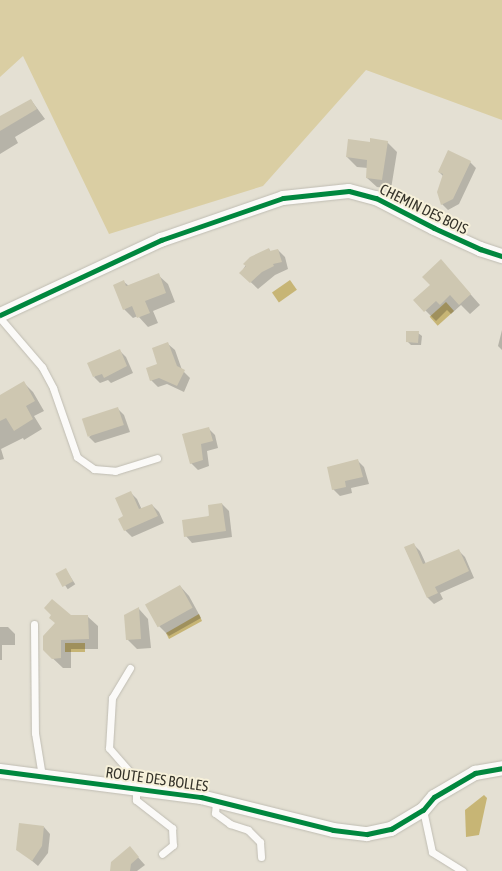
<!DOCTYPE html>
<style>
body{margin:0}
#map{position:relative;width:502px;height:871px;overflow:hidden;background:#e4e0d3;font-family:"Asap Condensed",sans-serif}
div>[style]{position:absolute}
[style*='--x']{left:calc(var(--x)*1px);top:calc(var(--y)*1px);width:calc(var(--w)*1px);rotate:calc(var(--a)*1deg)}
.green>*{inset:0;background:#dacea3}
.water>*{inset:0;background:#c7b575;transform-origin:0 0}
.shadow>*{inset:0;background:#0003;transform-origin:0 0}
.building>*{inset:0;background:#cec7b1;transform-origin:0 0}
.roads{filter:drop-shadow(0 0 1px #bfbcb2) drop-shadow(0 0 1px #bfbcb2)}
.lane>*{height:7px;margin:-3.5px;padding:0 3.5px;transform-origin:3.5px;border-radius:3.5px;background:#fbfaf8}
.street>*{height:14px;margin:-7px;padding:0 7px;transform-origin:7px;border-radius:7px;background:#fbfaf8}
.cycleway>*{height:5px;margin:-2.5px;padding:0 2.5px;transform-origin:2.5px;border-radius:2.5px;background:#00873e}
span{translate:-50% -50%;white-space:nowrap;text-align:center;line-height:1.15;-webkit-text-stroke:4px #f7f1da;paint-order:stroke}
.street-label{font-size:15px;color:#35332a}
</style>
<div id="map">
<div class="green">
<i style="clip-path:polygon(0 0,502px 0,502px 120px,366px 70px,263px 186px,109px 234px,23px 56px,0 77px)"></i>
</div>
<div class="water">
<i style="left:290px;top:280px;width:12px;height:22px;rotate:55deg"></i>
<i style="left:446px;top:302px;width:12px;height:22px;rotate:48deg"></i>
<i style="clip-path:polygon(199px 614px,202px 621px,169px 639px,166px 633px)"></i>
<i style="left:65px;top:643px;width:20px;height:9px"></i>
<i style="clip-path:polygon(484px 795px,487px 798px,479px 835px,466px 837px,465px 810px)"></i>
</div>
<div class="shadow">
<i style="clip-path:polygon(31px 100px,45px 119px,15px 137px,18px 143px,0 154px,0 117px)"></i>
<i style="clip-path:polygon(387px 142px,397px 152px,391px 189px,377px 187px,367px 178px,368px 168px,357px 167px,347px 157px,371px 144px)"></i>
<i style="clip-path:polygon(470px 162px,476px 168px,459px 204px,448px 210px,442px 204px,443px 176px,439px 172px)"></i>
<i style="clip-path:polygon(269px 249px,271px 252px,278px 250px,285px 257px,288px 269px,275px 275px,258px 289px,241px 273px,250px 258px)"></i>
<i style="clip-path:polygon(441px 261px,480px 305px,470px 314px,461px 305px,451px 314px,447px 310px,436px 321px,415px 300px,431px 285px)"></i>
<i style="clip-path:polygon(158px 275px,168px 284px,175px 302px,153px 311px,158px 323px,148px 327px,138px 316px,133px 318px,124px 309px,124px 282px,129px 286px)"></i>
<i style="clip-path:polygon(502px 330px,502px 350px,498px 346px)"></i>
<i style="clip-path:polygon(418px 333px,422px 336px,421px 345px,411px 345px,407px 341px)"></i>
<i style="clip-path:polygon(168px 344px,175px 350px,182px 370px,190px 378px,184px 392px,167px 384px,158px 387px,151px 380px)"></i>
<i style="clip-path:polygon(119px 350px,126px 357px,133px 373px,111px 383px,108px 380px,100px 383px,94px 377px)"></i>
<i style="clip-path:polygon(24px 383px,33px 392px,44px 411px,34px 416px,42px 429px,24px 440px,23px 438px,1px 449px,4px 459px,0 460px,0 397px)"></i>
<i style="clip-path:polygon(118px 409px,124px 415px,130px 432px,95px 443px,89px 437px)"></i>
<i style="clip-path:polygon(208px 428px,215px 435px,218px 448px,207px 451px,209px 466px,198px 470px,191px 463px)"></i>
<i style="clip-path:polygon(358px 461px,364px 467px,369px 484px,351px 488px,352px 493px,340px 496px,333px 489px)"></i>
<i style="clip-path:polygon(130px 492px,137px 499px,142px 510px,152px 505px,159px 512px,164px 523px,132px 537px,125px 530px,125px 517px)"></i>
<i style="clip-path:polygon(222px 504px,229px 511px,232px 537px,192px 543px,186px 536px)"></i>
<i style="clip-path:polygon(414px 545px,420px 551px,426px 564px,459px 551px,465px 557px,474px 578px,440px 593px,443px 599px,434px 604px,428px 598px,405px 548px)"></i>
<i style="left:66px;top:570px;width:17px;height:9px;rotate:57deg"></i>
<i style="clip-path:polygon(180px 586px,189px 596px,201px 618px,169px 636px,159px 626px)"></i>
<i style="clip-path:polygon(139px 609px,148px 619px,151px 648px,137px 649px,127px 639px)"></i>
<i style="clip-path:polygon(53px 615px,87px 616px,98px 626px,98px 649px,71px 649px,71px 668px,63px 668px,44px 650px,57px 623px)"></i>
<i style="clip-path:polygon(0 627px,8px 627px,15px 634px,15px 645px,2px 645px,2px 660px,0 660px)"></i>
<i style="clip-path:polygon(44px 827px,50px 834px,48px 853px,38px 866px,18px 849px)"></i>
<i style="clip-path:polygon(136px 855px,145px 865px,137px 871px,112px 871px)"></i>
</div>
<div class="building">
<i style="clip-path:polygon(31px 99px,37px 109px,0 131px,0 116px)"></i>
<i style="clip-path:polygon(370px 138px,388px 141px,382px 180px,366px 178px,367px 160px,346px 157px,348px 139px,370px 142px)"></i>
<i style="clip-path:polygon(448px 150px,471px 161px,453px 199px,441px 205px,437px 192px,443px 174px,438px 172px)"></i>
<i style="clip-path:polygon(269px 248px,270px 251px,278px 249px,282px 262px,273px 264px,274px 266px,262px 272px,250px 283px,239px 273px,246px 266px,243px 264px,250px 257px)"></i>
<i style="clip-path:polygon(441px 259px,471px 294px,459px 305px,450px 295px,440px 305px,436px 301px,424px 312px,413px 300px,430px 285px,422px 277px)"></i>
<i style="clip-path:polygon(159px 273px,166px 293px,145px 301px,150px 313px,137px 318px,132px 306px,123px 310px,113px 285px,124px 280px,126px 286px)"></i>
<i style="clip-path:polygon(406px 331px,419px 331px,418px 343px,406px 342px)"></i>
<i style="clip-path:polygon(168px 342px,177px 366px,185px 370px,177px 386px,159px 378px,150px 381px,146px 368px,157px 364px,152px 348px)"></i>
<i style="clip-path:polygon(120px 349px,127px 366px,104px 378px,102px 374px,93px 377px,87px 363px)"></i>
<i style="clip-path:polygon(24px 381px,35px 401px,26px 406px,33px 419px,14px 431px,6px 418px,0 421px,0 395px)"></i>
<i style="left:118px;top:407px;width:19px;height:38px;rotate:72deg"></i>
<i style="clip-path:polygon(209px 427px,213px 441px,201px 444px,203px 460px,190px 464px,182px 434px)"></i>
<i style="clip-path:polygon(358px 459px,363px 477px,345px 481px,346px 487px,332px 490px,327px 467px)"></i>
<i style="clip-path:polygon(131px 491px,139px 509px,152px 504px,158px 516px,124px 531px,118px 519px,123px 516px,115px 498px)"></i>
<i style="clip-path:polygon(222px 503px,226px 531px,184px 537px,182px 520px,209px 516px,208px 505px)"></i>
<i style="clip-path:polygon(414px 543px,423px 564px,459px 549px,469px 571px,435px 587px,438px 593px,427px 598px,404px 547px)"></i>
<i style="left:66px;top:568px;width:15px;height:12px;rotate:62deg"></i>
<i style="left:180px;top:585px;width:26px;height:40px;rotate:61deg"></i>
<i style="clip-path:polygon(52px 599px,71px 615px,88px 615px,89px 639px,61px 640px,61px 658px,52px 659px,43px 650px,43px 636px,55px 623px,49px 618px,51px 615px,44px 608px)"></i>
<i style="clip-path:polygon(139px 607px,141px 639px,126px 640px,124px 615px)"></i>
<i style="clip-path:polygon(19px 823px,44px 826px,42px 846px,32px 861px,16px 850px)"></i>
<i style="clip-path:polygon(130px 846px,139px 857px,131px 864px,130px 871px,110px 871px,111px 862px)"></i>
</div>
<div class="roads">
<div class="lane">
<i style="--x:0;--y:318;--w:65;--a:49.4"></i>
<i style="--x:42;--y:367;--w:24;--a:62"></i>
<i style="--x:53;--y:388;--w:73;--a:70.8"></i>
<i style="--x:77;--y:457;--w:21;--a:35"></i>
<i style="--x:94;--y:469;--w:21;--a:5"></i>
<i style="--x:115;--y:471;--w:44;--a:-17.2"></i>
<i style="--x:34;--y:624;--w:109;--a:89.5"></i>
<i style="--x:35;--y:733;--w:44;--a:80.8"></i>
<i style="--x:130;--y:668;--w:35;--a:121"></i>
<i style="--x:112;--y:698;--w:50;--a:93.4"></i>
<i style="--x:109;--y:748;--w:35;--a:49"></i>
<i style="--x:132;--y:774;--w:14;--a:73"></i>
<i style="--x:136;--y:787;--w:13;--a:90"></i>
<i style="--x:136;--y:800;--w:46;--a:37.9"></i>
<i style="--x:172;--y:828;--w:17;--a:87"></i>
<i style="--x:173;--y:845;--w:14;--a:141"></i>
<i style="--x:216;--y:800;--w:13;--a:94"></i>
<i style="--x:215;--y:813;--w:19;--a:36"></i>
<i style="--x:230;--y:824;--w:19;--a:18"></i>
<i style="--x:248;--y:830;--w:17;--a:45"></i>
<i style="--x:260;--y:842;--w:15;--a:86"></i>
<i style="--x:423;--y:810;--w:43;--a:77.9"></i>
<i style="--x:432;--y:852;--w:36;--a:32"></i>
</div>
<div class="street">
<i style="--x:0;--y:315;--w:178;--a:-25"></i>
<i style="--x:161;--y:240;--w:129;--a:-19"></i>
<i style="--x:283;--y:198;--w:66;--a:-6.1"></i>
<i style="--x:349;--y:191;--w:28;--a:15"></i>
<i style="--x:376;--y:198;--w:65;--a:27.3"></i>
<i style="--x:434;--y:228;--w:51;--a:24.5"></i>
<i style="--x:480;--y:249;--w:23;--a:18"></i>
<i style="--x:0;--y:771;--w:203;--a:7.4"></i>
<i style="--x:201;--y:797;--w:136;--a:14"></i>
<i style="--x:333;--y:830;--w:34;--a:7"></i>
<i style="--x:367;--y:834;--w:25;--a:-12"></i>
<i style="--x:391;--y:829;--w:37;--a:-31"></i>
<i style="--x:423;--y:810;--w:17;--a:-50"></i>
<i style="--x:434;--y:797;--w:48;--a:-30.3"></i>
<i style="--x:475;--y:773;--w:27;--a:-10"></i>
</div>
</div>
<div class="cycleway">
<i style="--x:0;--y:315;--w:178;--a:-25"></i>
<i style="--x:161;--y:240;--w:129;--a:-19"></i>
<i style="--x:283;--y:198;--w:66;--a:-6.1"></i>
<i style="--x:349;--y:191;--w:28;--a:15"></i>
<i style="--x:376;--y:198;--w:65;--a:27.3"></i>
<i style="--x:434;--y:228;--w:51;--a:24.5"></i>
<i style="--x:480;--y:249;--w:23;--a:18"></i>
<i style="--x:0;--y:771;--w:203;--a:7.4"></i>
<i style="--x:201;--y:797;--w:136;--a:14"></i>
<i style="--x:333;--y:830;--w:34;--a:7"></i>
<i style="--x:367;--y:834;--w:25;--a:-12"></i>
<i style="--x:391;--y:829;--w:37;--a:-31"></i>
<i style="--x:423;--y:810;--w:17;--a:-50"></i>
<i style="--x:434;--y:797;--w:48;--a:-30.3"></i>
<i style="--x:475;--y:773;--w:27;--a:-10"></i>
</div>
<div class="street-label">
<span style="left:424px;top:209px;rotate:26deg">CHEMIN DES BOIS</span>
<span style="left:157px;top:779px;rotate:8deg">ROUTE DES BOLLES</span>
</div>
</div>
